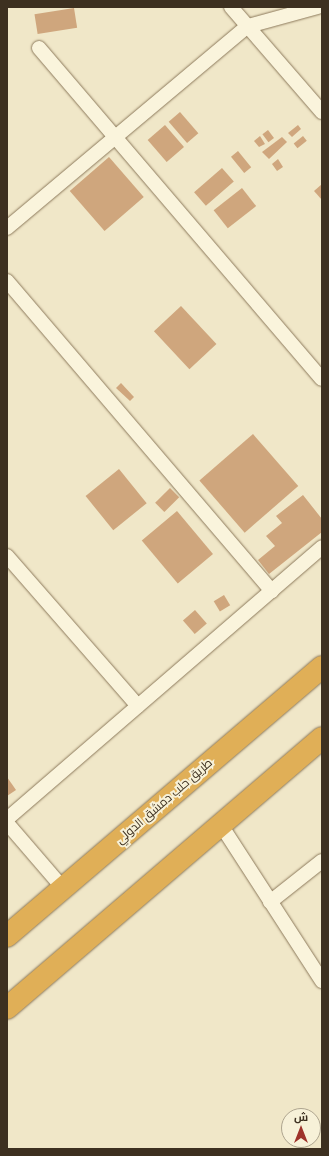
<!DOCTYPE html>
<meta charset="utf-8">
<style>
body{margin:0}
#map{position:relative;width:329px;height:1156px;overflow:hidden;background:#f0e7c8;font-family:"Playfair Display",Cairo,serif}
div>[style]{position:absolute}
[style*='--x']{left:calc(var(--x)*1px);top:calc(var(--y)*1px);width:calc(var(--w)*1px);rotate:calc(var(--a)*1deg)}
.building>*{inset:0;background:#cfa67d;transform-origin:0 0}
.roads{filter:drop-shadow(0 0 1px #8d7a5c) drop-shadow(0 0 1px #8d7a5c)}
.street>*{height:14px;margin:-7px;padding:0 7px;transform-origin:7px;border-radius:7px;background:#faf4dc}
.highway>*{height:22px;margin:-11px;padding:0 11px;transform-origin:11px;border-radius:11px;background:#e0af57}
span{translate:-50% -50%;white-space:nowrap;text-align:center;line-height:1.15;-webkit-text-stroke:4px #f7f1d8;paint-order:stroke}
.street-label{font-size:12px;color:#3d3020}
.frame{position:absolute;inset:0;border:8px solid #3d3020;pointer-events:none}
.north{position:absolute;left:281px;top:1108px;width:40px;height:40px;box-sizing:border-box;background:#f7f1d8;border:1px solid #ada48e;border-radius:50%;rotate:0deg;font-size:11px;font-weight:700;line-height:16px;text-align:center;color:#3d3020}
.north::after{content:'';display:block;margin:auto;width:14px;height:18px;background:#9e322a;clip-path:polygon(50% 0,100% 100%,50% 72%,0 100%)}
</style>
<div id="map">
<div class="building">
<i style="left:74px;top:8px;width:20px;height:40px;rotate:81deg"></i>
<i style="left:180px;top:112px;width:28px;height:15px;rotate:49deg"></i>
<i style="left:165px;top:125px;width:29px;height:23px;rotate:49deg"></i>
<i style="clip-path:polygon(298px 125px,301px 129px,292px 137px,288px 133px)"></i>
<i style="left:268px;top:130px;width:10px;height:7px;rotate:53deg"></i>
<i style="clip-path:polygon(260px 136px,265px 144px,259px 147px,254px 141px)"></i>
<i style="left:303px;top:136px;width:6px;height:12px;rotate:51deg"></i>
<i style="clip-path:polygon(282px 137px,287px 142px,269px 159px,262px 152px)"></i>
<i style="left:238px;top:151px;width:21px;height:9px;rotate:51deg"></i>
<i style="left:109px;top:157px;width:53px;height:52px;rotate:49deg"></i>
<i style="clip-path:polygon(278px 159px,283px 167px,277px 171px,272px 164px)"></i>
<i style="left:222px;top:168px;width:18px;height:37px;rotate:49deg"></i>
<i style="clip-path:polygon(322px 184px,322px 200px,314px 191px)"></i>
<i style="left:242px;top:188px;width:23px;height:36px;rotate:52deg"></i>
<i style="left:181px;top:306px;width:52px;height:37px;rotate:47deg"></i>
<i style="clip-path:polygon(121px 383px,134px 397px,130px 401px,116px 388px)"></i>
<i style="left:253px;top:434px;width:69px;height:71px;rotate:49deg"></i>
<i style="left:119px;top:469px;width:44px;height:43px;rotate:51deg"></i>
<i style="left:170px;top:488px;width:13px;height:21px;rotate:45deg"></i>
<i style="clip-path:polygon(303px 495px,322px 519px,322px 532px,269px 574px,258px 560px,275px 546px,266px 536px,282px 523px,276px 516px)"></i>
<i style="left:177px;top:511px;width:56px;height:46px;rotate:50deg"></i>
<i style="left:224px;top:595px;width:12px;height:12px;rotate:59deg"></i>
<i style="left:195px;top:610px;width:18px;height:16px;rotate:49deg"></i>
<i style="clip-path:polygon(7px 777px,16px 790px,7px 796px)"></i>
</div>
<div class="roads">
<div class="street">
<i style="--x:231;--y:7;--w:139;--a:49.1"></i>
<i style="--x:39;--y:48;--w:435;--a:49.5"></i>
<i style="--x:7;--y:228;--w:314;--a:-40"></i>
<i style="--x:248;--y:26;--w:73;--a:-15.2"></i>
<i style="--x:7;--y:281;--w:408;--a:49.5"></i>
<i style="--x:7;--y:556;--w:199;--a:48.9"></i>
<i style="--x:7;--y:819;--w:416;--a:-40.8"></i>
<i style="--x:7;--y:823;--w:86;--a:49.3"></i>
<i style="--x:221;--y:825;--w:186;--a:57.1"></i>
<i style="--x:270;--y:902;--w:66;--a:-38.3"></i>
</div>
<div class="highway">
<i style="--x:7;--y:936;--w:414;--a:-40.5"></i>
<i style="--x:7;--y:1008;--w:415;--a:-40.6"></i>
</div>
</div>
<div class="street-label">
<span style="left:164px;top:801px;rotate:-41deg">طريق حلب دمشق الدولي</span>
</div>
<div class="frame"></div>
<div class="north">ش</div>
</div>
